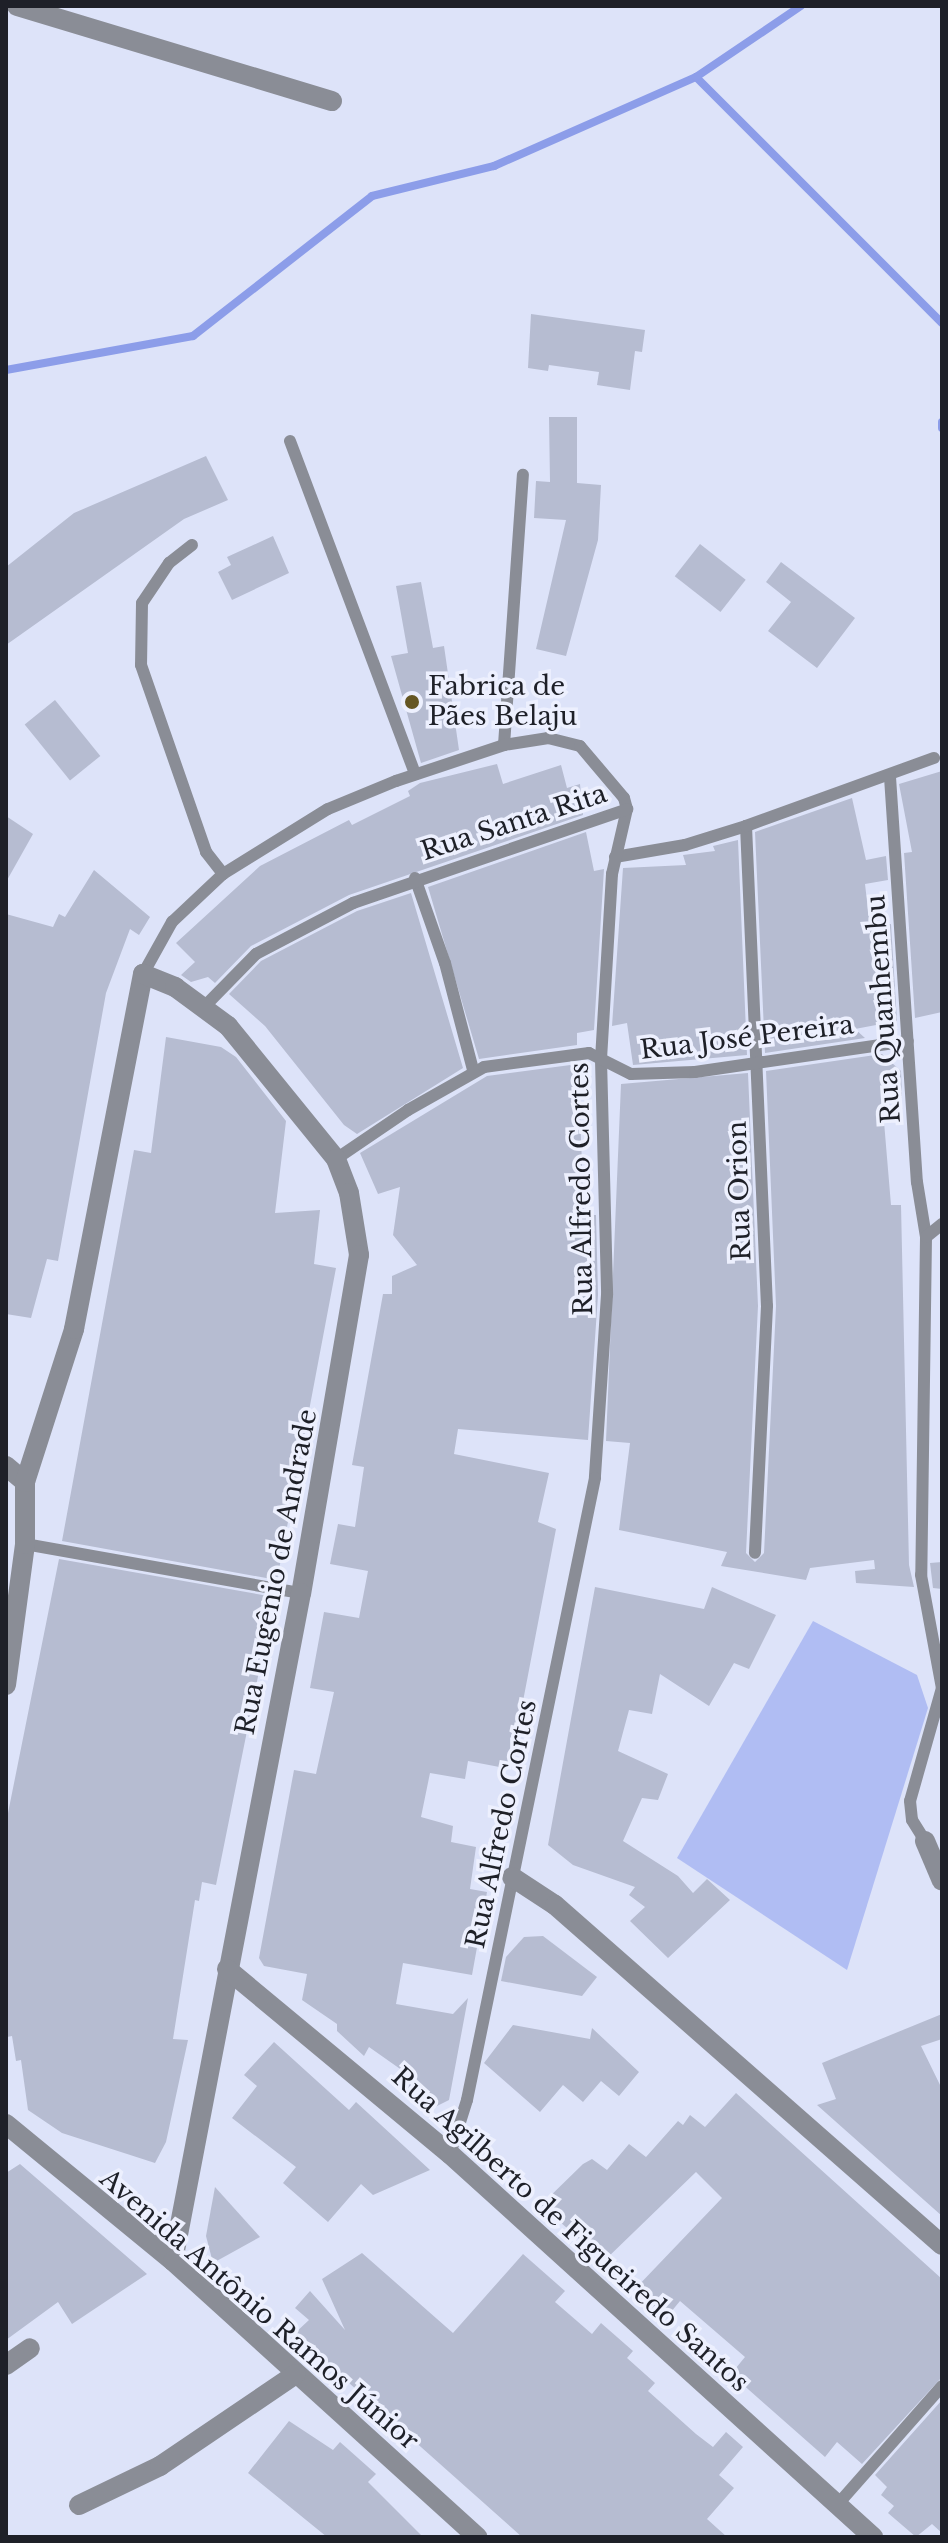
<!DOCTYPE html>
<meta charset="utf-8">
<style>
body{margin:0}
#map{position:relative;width:948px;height:2543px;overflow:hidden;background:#dde3f9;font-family:"Libre Baskerville",serif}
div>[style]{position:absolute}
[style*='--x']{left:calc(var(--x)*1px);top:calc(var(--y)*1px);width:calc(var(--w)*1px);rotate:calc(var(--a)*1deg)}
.green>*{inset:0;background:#b0bdf3}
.stream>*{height:8px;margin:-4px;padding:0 4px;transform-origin:4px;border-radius:4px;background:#8c9de9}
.building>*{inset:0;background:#b6bcd1;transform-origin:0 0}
.service>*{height:12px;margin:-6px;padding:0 6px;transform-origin:6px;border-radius:6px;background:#8a8d96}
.minor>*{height:20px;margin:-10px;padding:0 10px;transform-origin:10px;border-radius:10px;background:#8a8d96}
.dots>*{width:22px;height:22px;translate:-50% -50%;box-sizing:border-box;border:4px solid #edf0fe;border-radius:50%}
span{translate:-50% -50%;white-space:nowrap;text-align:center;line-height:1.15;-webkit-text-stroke:7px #edf0fe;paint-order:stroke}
.poi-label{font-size:26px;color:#1e2028}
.left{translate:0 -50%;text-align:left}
.street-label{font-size:26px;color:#1e2028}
.frame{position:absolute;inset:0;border:8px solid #1e2028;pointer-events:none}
</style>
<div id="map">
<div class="green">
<i style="clip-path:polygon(813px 1621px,917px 1675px,928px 1708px,847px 1970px,677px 1858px)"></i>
</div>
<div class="stream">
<i style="--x:696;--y:77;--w:348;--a:45"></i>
<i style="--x:6;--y:370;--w:190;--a:-10.3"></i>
<i style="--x:193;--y:336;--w:227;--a:-38"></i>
<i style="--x:372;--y:196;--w:126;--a:-13.8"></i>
<i style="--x:494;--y:166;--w:221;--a:-23.8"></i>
<i style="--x:696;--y:77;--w:127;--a:-34.1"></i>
<i style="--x:942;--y:422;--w:6;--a:90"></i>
</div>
<div class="building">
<i style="clip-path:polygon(531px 314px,645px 330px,642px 352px,635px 351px,630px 390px,597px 385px,599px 372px,549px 365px,548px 371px,528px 368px)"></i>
<i style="clip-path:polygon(549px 417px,577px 417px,577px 483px,601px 485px,598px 540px,566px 656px,536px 649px,566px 520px,534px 518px,536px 481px,550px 482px)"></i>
<i style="clip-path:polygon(206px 456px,228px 500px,184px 519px,6px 645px,6px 567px,74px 513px)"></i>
<i style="clip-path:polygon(273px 536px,289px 573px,232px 600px,218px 572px,231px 565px,227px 557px)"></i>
<i style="left:700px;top:544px;width:58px;height:41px;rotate:38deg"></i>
<i style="clip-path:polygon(781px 562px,855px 618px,817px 668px,768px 631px,791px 602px,766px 582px)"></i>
<i style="clip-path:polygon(421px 582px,433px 648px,444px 646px,459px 750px,421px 763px,391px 656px,408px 653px,396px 586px)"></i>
<i style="left:55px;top:700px;width:72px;height:39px;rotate:51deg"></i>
<i style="clip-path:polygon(497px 764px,503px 784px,561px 765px,567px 788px,580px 784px,583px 815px,349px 895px,251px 946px,215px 983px,208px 977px,191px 982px,181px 975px,195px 962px,176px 943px,260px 866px,349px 820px,352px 825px,410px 796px,408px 791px,420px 783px)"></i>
<i style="clip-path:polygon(942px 771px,942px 1012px,915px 1018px,904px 853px,912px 852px,899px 784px)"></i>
<i style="clip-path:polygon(852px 798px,866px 860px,886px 856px,888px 880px,865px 884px,870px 927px,891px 924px,897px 1021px,855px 1029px,865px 1038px,765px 1053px,755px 832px)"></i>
<i style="clip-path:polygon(6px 816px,33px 834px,6px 882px)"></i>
<i style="clip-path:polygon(586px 832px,594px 871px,604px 869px,594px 1030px,577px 1033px,577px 1045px,479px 1059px,428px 887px)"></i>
<i style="clip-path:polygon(738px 840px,747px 1055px,633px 1065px,627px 1023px,612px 1026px,623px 868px,686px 865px,683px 855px,715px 851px,713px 846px)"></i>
<i style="clip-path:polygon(94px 870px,150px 917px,139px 935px,130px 929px,106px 993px,58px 1261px,47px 1259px,31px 1318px,6px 1314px,6px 914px,53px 927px,59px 914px,65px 917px)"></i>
<i style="clip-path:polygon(411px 893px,463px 1068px,357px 1134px,344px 1125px,265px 1026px,229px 994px,261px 961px,357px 911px)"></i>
<i style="clip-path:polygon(166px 1037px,221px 1047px,236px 1057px,286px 1121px,275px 1213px,320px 1210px,314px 1264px,336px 1268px,277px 1580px,62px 1541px,134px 1150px,151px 1153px)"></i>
<i style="clip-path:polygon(882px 1054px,901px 1071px,902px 1096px,882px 1098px,891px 1205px,901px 1205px,909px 1565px,914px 1587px,856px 1583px,855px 1571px,875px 1569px,874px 1560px,810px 1568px,806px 1580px,721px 1566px,727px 1552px,619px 1530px,630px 1443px,606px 1441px,621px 1084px,748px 1073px,758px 1306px,746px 1553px,755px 1562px,764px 1553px,776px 1306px,766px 1071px)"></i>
<i style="clip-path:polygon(578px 1064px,584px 1215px,596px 1215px,598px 1295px,588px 1440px,458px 1429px,454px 1454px,549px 1473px,538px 1522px,556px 1529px,510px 1769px,468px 1761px,465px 1779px,430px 1773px,421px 1817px,453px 1826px,451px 1842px,476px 1847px,470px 1889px,487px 1892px,472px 1975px,403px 1963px,396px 2004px,453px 2014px,468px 1998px,449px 2100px,431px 2109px,406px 2091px,413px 2078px,369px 2047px,364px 2056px,337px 2031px,337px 2024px,302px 2000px,307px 1974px,264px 1966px,259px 1958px,294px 1770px,316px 1774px,334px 1692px,310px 1688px,324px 1612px,359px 1618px,368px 1571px,330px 1564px,338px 1524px,355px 1527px,364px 1467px,352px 1465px,383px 1294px,392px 1294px,392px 1276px,417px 1265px,393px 1235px,400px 1187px,378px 1194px,360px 1153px,487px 1076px)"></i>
<i style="clip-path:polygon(59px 1559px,274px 1597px,216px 1885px,202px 1882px,199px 1901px,195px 1900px,173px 2039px,188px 2040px,166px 2142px,155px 2163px,62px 2133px,28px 2110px,21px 2060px,16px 2061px,12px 2036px,7px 2037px,6px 1823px)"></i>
<i style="clip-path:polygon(942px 1562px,942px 1589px,933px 1588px,930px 1563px)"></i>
<i style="clip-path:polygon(595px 1587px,704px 1609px,712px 1587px,776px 1615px,749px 1669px,734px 1663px,709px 1706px,660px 1674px,652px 1714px,629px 1710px,618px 1751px,668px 1774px,658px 1800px,642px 1798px,623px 1841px,678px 1876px,693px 1893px,707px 1879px,730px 1900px,668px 1958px,630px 1921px,645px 1907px,629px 1895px,635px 1887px,573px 1865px,548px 1845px)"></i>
<i style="clip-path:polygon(543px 1936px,597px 1977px,582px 1996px,501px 1981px,506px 1957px,524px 1937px)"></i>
<i style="clip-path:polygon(942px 2014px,942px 2039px,921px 2046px,942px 2089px,942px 2216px,817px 2105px,836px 2099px,822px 2063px)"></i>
<i style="clip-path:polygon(513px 2025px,590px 2039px,592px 2028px,639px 2072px,619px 2096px,601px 2081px,583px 2102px,563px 2085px,540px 2112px,484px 2063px)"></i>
<i style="clip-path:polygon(274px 2042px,349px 2110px,356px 2102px,430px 2170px,373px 2195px,361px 2184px,328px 2222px,283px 2183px,296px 2167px,232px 2118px,257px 2086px,244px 2075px)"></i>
<i style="clip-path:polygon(736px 2093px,942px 2279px,942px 2377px,862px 2464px,837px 2442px,825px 2457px,766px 2405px,731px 2374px,745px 2357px,680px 2301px,666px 2318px,635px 2289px,722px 2198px,696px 2172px,604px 2261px,541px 2205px,583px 2164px,592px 2159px,607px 2170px,629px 2144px,646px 2157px,678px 2121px,683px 2125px,690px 2115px,705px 2127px)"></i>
<i style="clip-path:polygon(20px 2164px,147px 2274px,72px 2324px,58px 2302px,6px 2340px,6px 2173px)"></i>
<i style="clip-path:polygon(215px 2187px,260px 2237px,213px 2263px,206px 2236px)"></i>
<i style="clip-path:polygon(362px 2253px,453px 2333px,523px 2254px,565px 2291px,555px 2302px,592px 2334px,601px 2323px,633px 2351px,627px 2358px,655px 2383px,648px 2391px,696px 2434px,713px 2447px,726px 2432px,743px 2447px,719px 2475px,734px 2488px,707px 2519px,727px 2537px,522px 2537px,294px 2334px,309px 2320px,295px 2308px,310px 2291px,345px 2330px,322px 2279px)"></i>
<i style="clip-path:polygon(942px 2400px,942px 2533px,932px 2524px,916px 2537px,888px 2513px,894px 2506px,881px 2495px,887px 2487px,875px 2475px)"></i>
<i style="clip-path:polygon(289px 2421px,333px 2450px,340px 2442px,376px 2474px,368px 2482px,423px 2537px,327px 2537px,248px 2473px)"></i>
</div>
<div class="service">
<i style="--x:290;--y:441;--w:356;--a:69.4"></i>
<i style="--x:192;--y:545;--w:29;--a:142"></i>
<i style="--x:169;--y:563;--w:48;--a:124"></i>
<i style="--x:142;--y:603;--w:62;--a:90.9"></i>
<i style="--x:141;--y:665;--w:198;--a:70.8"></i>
<i style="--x:206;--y:852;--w:28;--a:52"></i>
<i style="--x:504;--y:745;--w:271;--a:-86"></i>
<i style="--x:890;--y:777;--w:406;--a:86.2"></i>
<i style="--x:917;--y:1182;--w:56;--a:80.7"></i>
<i style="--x:926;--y:1237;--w:338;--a:90.8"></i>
<i style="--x:921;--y:1575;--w:115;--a:79.5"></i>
<i style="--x:942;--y:1688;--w:117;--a:105.8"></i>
<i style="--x:910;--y:1801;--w:19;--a:84"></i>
<i style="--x:912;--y:1820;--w:25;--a:58"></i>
<i style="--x:746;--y:826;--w:480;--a:87.5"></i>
<i style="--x:767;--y:1306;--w:247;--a:92.8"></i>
<i style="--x:615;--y:857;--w:71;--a:-9.7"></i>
<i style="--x:685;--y:845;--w:64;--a:-17.3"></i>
<i style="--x:746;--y:826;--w:200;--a:-19.9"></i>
<i style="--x:415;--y:878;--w:90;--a:70.6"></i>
<i style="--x:445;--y:963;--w:111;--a:75.3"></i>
<i style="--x:143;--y:974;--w:60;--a:-60.9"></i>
<i style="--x:172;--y:922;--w:70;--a:-43.3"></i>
<i style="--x:223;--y:874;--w:123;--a:-31.8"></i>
<i style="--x:328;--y:809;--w:74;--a:-22.4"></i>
<i style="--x:396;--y:781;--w:114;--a:-18.4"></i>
<i style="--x:504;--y:745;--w:45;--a:-9"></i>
<i style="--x:548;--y:738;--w:33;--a:14"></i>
<i style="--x:580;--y:746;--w:68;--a:49.8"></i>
<i style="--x:624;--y:798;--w:11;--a:75"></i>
<i style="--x:627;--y:809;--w:67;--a:103"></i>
<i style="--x:612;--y:874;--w:186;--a:93.4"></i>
<i style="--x:601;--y:1060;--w:235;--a:88.5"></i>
<i style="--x:607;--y:1295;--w:183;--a:93.8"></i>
<i style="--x:595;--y:1478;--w:635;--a:101.63"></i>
<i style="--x:467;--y:2100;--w:57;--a:107.5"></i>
<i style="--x:205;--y:1006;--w:73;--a:-45.6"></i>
<i style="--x:256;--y:954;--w:110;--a:-27.7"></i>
<i style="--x:353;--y:903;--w:290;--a:-18.9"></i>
<i style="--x:336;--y:1159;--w:87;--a:-34.2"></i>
<i style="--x:408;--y:1110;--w:87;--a:-29.5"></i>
<i style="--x:484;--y:1067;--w:106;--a:-7.6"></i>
<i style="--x:589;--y:1053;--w:47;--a:26.6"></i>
<i style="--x:631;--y:1074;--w:64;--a:-1.8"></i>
<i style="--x:695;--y:1072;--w:215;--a:-8.3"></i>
<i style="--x:926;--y:1237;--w:21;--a:-39"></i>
<i style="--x:25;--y:1544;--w:280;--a:10.1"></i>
<i style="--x:838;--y:2504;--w:157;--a:-48.6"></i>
</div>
<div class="minor">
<i style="--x:17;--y:6;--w:329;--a:16.8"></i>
<i style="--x:6;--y:1466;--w:25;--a:40"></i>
<i style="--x:6;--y:1685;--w:142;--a:-82.3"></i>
<i style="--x:25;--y:1544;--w:62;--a:-90"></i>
<i style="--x:25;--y:1482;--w:161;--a:-72.2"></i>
<i style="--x:74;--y:1329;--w:362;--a:-79"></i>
<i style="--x:143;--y:974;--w:35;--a:22"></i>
<i style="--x:175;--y:987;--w:66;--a:36.3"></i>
<i style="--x:228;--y:1026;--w:171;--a:50.9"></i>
<i style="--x:336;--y:1159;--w:36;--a:69"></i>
<i style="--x:349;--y:1193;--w:63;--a:80.8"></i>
<i style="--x:359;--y:1255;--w:343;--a:99.7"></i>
<i style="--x:301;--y:1593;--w:680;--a:100.85"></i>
<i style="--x:925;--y:1841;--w:43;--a:67"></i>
<i style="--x:512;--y:1877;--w:51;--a:33.1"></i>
<i style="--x:555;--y:1905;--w:515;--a:41.3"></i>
<i style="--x:227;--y:1969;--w:290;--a:39.7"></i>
<i style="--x:450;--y:2154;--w:571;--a:42.16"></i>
<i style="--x:6;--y:2124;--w:216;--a:39.4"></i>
<i style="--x:173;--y:2261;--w:411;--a:42.2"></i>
<i style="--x:6;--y:2365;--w:29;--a:-35"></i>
<i style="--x:79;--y:2505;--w:90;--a:-25.7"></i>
<i style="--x:160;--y:2466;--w:164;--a:-34.1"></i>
</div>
<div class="dots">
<i style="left:412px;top:702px;background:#655623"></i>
</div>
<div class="poi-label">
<span class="left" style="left:428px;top:702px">Fabrica de<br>Pães Belaju</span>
</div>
<div class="street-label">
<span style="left:514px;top:823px;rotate:-18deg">Rua Santa Rita</span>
<span style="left:884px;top:1009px;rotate:-94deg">Rua Quanhembu</span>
<span style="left:747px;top:1038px;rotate:-7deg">Rua José Pereira</span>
<span style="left:582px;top:1189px;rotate:-91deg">Rua Alfredo Cortes</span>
<span style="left:740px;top:1191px;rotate:-92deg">Rua Orion</span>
<span style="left:277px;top:1572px;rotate:-79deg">Rua Eugênio de Andrade</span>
<span style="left:502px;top:1824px;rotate:-78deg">Rua Alfredo Cortes</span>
<span style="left:570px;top:2230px;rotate:42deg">Rua Agilberto de Figueiredo Santos</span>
<span style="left:259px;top:2310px;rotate:41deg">Avenida Antônio Ramos Júnior</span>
</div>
<div class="frame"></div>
</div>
